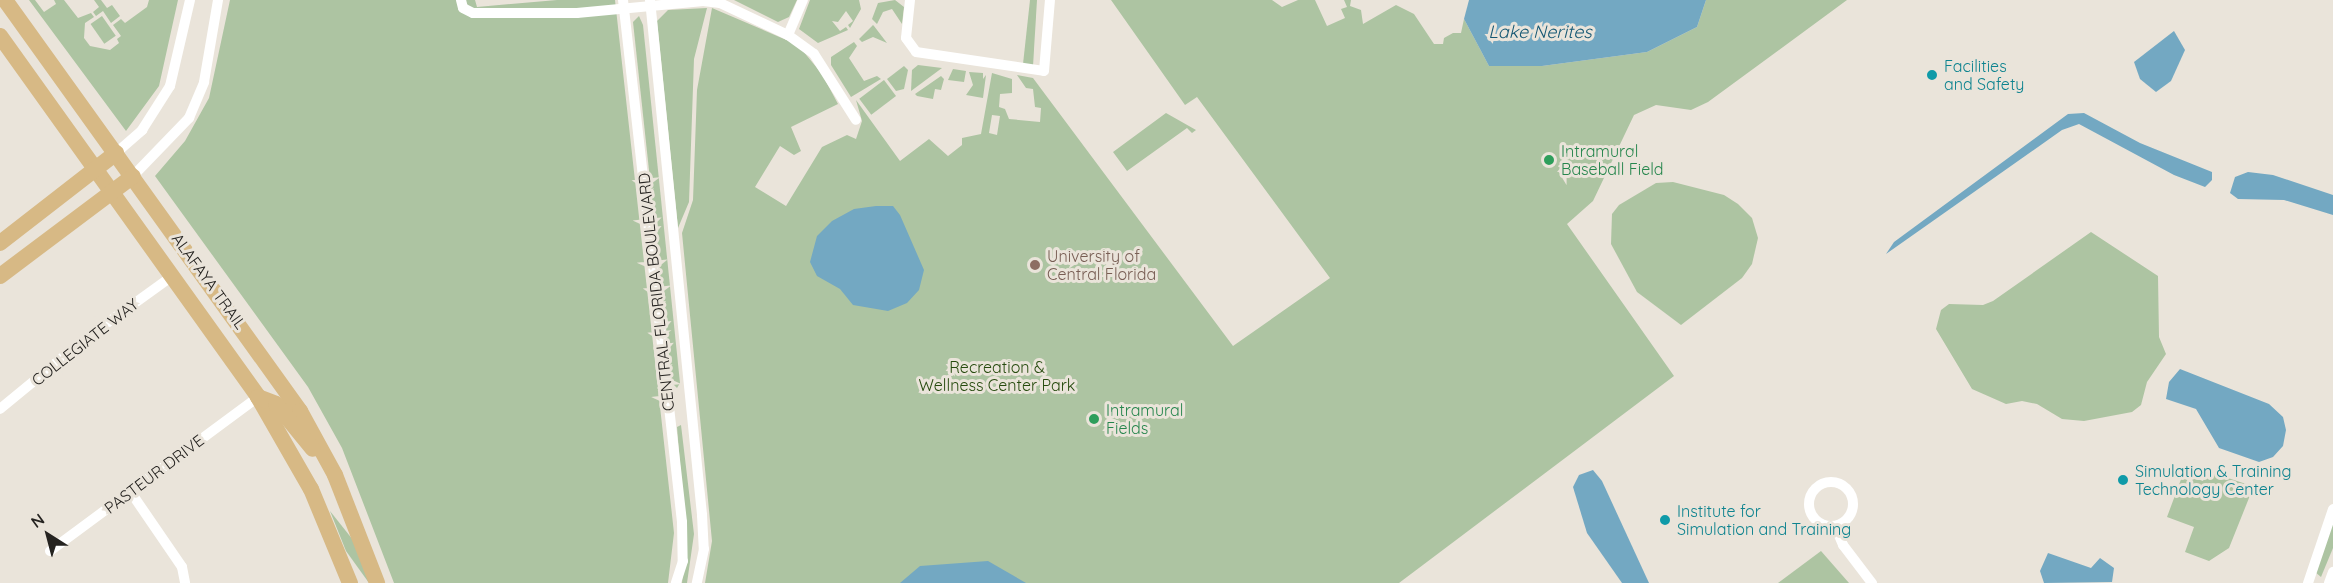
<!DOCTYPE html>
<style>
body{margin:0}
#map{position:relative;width:2333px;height:583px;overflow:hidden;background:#eae4da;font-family:Quicksand,sans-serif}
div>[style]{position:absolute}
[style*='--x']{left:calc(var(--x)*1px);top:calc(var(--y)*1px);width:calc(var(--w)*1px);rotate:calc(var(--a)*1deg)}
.green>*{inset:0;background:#adc4a2;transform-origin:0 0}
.water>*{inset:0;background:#73a8c2}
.minor>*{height:10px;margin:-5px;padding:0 5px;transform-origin:5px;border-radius:5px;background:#fff}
.minor>.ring{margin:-5px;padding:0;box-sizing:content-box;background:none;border:10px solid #fff;border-radius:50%}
.primary>*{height:16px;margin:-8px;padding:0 8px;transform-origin:8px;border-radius:8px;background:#d7b985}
.dots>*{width:16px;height:16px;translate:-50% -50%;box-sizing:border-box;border:3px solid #eae4da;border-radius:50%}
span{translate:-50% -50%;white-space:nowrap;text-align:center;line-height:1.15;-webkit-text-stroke:6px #eae4da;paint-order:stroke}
.culture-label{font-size:16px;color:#0d838f}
.left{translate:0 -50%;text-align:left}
.leisure-label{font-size:16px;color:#27864d}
.education-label{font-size:16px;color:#785e54}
.street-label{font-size:16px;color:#252320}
.park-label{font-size:16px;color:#264b0e}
.water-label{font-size:18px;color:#145773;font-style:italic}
.north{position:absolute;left:18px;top:505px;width:60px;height:60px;-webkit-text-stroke:4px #eae4da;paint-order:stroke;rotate:324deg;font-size:16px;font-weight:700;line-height:24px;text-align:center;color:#252320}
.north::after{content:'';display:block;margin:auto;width:21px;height:27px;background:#252320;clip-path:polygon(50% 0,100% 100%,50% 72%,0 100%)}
</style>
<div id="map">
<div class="green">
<i style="clip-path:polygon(29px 0,35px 0,44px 12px,56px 4px,54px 0,64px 0,78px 18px,91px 13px,94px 17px,85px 23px,84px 38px,90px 46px,110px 50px,119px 43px,117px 39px,121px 36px,113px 25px,121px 19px,125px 23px,147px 7px,149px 0,178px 0,159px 86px,126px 131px)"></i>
<i style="clip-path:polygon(94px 0,101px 0,107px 8px,112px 5px,120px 16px,111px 23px,103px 11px,96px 16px,93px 12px,99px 7px)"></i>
<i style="clip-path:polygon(230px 0,475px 0,477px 7px,557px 0,615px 0,674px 533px,668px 583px,394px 583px,342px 448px,308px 387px,155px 176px,185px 141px,209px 98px)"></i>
<i style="clip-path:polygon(734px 0,797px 0,789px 17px,778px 22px)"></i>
<i style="clip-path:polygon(810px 0,859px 0,861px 9px,850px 28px,848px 25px,853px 21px,846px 11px,838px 22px,832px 21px,840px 31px,846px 27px,848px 30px,818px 43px,799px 29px)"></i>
<i style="clip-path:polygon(895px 0,904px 7px,902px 24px,892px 9px,883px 12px,877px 24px,872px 19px,878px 3px)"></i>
<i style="clip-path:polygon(1030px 0,1037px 0,1033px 66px,1023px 64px)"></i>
<i style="clip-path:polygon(evenodd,1111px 0,1272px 0,1282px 7px,1298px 0,1315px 0,1327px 26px,1345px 18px,1341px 9px,1347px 7px,1344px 0,1351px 0,1350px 6px,1361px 10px,1363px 24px,1396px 5px,1414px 14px,1434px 44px,1443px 44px,1444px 38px,1453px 33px,1461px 33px,1464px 19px,1489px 66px,1542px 66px,1647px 52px,1697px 27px,1706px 0,1847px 0,1708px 102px,1691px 110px,1656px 105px,1634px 115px,1593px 201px,1567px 224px,1674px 376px,1399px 583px,705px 583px,712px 541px,682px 233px,693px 200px,697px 90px,712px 8px,798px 45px,822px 74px,838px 104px,791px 127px,801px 151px,794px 155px,780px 146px,755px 187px,786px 206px,822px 147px,847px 135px,856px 139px,862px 121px,856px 100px,900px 161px,929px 139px,948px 156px,962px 145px,962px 138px,981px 134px,992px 73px,1012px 79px,1012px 93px,1000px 94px,999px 107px,1005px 109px,1009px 119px,1040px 122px,1041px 108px,1035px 107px,1033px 89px,1026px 88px,1017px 75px,1033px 78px,1233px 346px,1330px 278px,1197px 97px,1185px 105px,1111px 0,992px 115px,1000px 116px,997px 135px,989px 133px,992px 115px)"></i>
<i style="clip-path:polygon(707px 8px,694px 59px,689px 202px,678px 228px,657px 21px,668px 10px)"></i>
<i style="left:102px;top:16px;width:24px;height:14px;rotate:55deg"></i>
<i style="clip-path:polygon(639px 16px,643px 25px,680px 383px,677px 388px,672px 383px,633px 22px)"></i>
<i style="clip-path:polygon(873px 25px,874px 26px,887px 43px,873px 37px,862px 42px,859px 39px)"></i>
<i style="clip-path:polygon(854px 42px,857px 46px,849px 58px,864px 81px,877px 76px,881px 79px,851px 97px,831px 65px,831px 57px)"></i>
<i style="clip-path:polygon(918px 65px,942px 68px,911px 91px,912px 70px)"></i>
<i style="clip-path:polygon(904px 66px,908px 70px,904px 89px,896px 91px,887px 79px)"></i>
<i style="clip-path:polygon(953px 69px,966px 71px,964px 82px,948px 80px)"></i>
<i style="clip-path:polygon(969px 72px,983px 73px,983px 79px,986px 75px,983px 98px,966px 95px,973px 85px)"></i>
<i style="clip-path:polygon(941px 76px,944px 79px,941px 90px,935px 89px,933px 99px,917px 96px,915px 94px)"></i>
<i style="left:884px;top:80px;width:20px;height:31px;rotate:53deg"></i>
<i style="clip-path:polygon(1166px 113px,1196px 130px,1192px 133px,1187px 128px,1127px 171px,1113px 152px)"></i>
<i style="clip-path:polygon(1673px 182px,1724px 195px,1738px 204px,1752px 218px,1758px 238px,1752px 264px,1742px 278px,1681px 325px,1637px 292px,1611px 244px,1612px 214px,1619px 205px,1656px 183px)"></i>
<i style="clip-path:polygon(2091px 232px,2158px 276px,2159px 337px,2166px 354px,2147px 382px,2141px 405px,2132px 412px,2084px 421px,2062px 419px,2037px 404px,2022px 401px,2006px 404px,1972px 389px,1936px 329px,1941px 310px,1949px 304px,1983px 305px,1993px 301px)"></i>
<i style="clip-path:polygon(681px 425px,694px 534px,687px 583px,682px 583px,686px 538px,677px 427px)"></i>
<i style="clip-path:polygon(2207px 471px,2261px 489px,2253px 488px,2229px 548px,2209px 561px,2185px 552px,2194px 527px,2167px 517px,2183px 474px,2203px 481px)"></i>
<i style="clip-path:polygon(330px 511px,357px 545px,369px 583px,346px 551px)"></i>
<i style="clip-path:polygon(2333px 522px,2333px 548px,2321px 577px,2315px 572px)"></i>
<i style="clip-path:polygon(1821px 551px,1849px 583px,1778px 583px)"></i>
</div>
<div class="water">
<i style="clip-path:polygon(1469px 0,1706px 0,1697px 27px,1647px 52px,1542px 66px,1489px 66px,1464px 19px)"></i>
<i style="clip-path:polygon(2174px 31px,2185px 50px,2171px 81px,2156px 92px,2140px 79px,2134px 62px)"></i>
<i style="clip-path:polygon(2084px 113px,2140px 143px,2212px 172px,2212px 180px,2205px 187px,2174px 175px,2079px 124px,2062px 130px,1886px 254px,1894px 242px,2068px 114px)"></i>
<i style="clip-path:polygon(2248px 172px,2273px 175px,2333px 195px,2333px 215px,2284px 200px,2238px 199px,2230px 193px,2235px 177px)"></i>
<i style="clip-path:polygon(876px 206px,893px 206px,900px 215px,924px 270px,919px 290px,907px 303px,888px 311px,853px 305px,840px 289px,817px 276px,810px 262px,817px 236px,832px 221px,854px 209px)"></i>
<i style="clip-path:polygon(2180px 369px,2269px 404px,2283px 417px,2286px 430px,2283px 446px,2273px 457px,2259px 462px,2219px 448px,2196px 409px,2166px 399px,2169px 382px)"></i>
<i style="clip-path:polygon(1593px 470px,1602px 481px,1649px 583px,1622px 583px,1587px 533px,1573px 487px,1579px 475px)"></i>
<i style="clip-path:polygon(2048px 553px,2091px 568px,2100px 558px,2114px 568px,2112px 582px,2044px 583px,2040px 571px)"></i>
<i style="clip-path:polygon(988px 561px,1026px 583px,900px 583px,920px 566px)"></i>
</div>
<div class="minor">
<i style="--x:461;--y:0;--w:8;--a:76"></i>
<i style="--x:463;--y:8;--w:11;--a:27"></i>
<i style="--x:473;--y:13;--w:104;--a:0"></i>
<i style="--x:577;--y:13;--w:127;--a:-5.4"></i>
<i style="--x:703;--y:1;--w:17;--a:7"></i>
<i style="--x:720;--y:3;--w:75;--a:25.2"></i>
<i style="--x:788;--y:35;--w:32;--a:36"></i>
<i style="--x:814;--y:54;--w:78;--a:57.5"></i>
<i style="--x:623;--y:0;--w:525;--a:83.55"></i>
<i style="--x:682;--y:522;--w:39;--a:89"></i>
<i style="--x:683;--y:561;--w:23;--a:108"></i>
<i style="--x:650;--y:0;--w:518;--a:84.23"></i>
<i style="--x:702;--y:515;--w:34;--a:87"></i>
<i style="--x:704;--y:549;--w:35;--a:102"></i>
<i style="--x:910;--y:0;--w:38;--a:96"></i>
<i style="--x:906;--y:38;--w:17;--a:54"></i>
<i style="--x:916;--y:52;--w:129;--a:8.4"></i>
<i style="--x:1044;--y:71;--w:71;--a:-85.2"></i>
<i style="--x:788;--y:35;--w:38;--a:-67"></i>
<i style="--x:116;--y:153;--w:35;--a:-41"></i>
<i style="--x:142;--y:130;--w:52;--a:-57.5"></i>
<i style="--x:170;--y:86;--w:88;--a:-76.9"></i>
<i style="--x:133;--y:176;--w:81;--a:-46"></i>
<i style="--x:189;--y:118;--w:39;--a:-67"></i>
<i style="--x:204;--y:82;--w:83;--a:-80.3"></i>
<i style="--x:0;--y:409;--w:110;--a:-39.5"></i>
<i style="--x:85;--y:339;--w:106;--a:-35.8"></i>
<i class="ring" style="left:1809px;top:482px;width:34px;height:34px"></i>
<i style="--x:130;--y:491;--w:92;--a:55.6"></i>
<i style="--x:182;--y:567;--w:16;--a:79"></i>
<i style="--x:1835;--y:526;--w:21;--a:67"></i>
<i style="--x:1843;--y:545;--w:48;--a:52.7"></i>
<i style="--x:50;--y:551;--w:259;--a:-36.5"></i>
<i style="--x:2308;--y:583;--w:78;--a:-71.3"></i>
<i style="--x:2329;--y:583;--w:12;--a:-70"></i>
</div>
<div class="primary">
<i style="--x:5;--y:0;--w:506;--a:54.33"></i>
<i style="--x:300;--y:411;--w:73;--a:61.3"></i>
<i style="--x:335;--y:475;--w:116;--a:68.7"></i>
<i style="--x:0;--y:36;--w:444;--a:54.4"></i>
<i style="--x:258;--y:397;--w:106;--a:60.1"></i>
<i style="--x:311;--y:489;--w:102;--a:67.5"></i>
<i style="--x:0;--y:243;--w:147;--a:-37.8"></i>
<i style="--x:0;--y:276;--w:166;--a:-36.9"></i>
<i style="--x:258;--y:397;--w:19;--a:21"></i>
<i style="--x:276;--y:404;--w:58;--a:50.6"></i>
</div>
<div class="dots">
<i style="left:1932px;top:75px;background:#0f9aa8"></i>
<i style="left:1549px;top:160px;background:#2e9e5b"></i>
<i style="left:1035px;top:265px;background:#8d6e63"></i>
<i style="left:1094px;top:419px;background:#2e9e5b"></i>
<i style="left:2123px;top:480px;background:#0f9aa8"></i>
<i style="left:1665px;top:520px;background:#0f9aa8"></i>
</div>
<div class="culture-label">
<span class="left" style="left:1944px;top:75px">Facilities<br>and Safety</span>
<span class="left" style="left:2135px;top:480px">Simulation &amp; Training<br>Technology Center</span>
<span class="left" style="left:1677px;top:520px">Institute for<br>Simulation and Training</span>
</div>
<div class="leisure-label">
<span class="left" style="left:1561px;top:160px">Intramural<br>Baseball Field</span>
<span class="left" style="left:1106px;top:419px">Intramural<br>Fields</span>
</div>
<div class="education-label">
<span class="left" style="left:1047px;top:265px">University of<br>Central Florida</span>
</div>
<div class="street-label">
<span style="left:209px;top:281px;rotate:54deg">ALAFAYA TRAIL</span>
<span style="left:656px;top:292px;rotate:-96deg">CENTRAL FLORIDA BOULEVARD</span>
<span style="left:85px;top:342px;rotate:-38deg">COLLEGIATE WAY</span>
<span style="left:154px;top:474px;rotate:-37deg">PASTEUR DRIVE</span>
</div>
<div class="park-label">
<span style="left:997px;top:376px">Recreation &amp;<br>Wellness Center Park</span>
</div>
<div class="water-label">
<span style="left:1540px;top:32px">Lake Nerites</span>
</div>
<div class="north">N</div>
</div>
